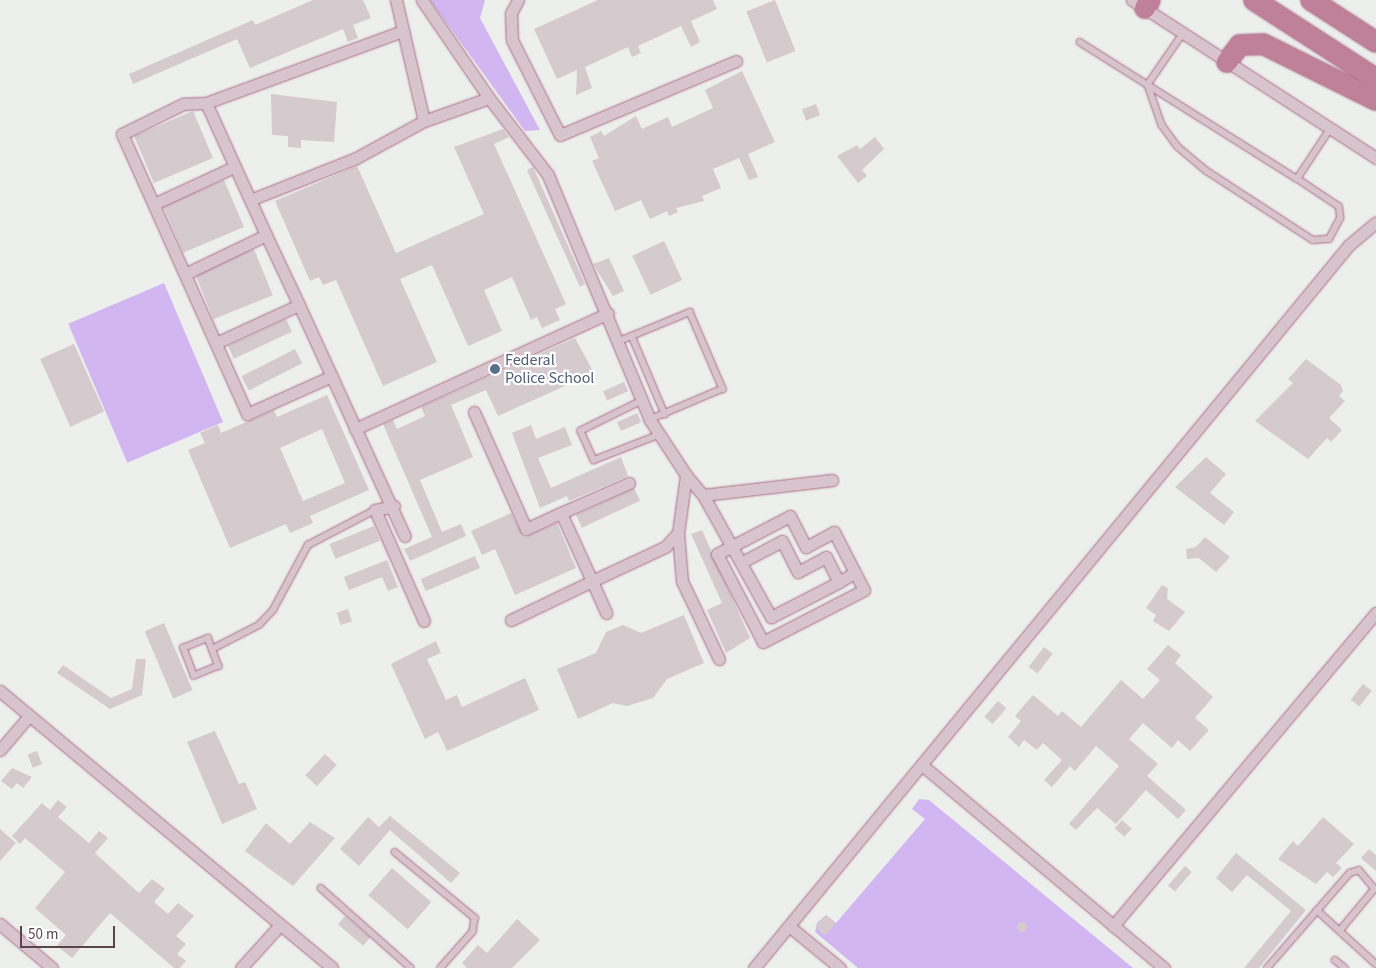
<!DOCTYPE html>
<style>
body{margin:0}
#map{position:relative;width:1376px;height:968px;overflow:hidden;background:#ecefec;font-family:"Source Sans 3",sans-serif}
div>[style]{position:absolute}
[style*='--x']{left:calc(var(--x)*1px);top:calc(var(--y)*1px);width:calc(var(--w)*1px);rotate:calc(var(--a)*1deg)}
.green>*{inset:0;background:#d1b6f1;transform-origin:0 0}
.building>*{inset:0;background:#d5cacd;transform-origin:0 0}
.round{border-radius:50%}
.roads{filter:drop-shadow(0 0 1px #ab6b85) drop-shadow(0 0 1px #ab6b85)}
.lane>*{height:5.5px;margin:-2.75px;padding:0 2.75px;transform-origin:2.75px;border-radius:2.75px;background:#d8c4cd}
.street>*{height:11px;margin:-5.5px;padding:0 5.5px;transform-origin:5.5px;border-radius:5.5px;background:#d8c4cd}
.highway>*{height:20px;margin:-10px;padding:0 10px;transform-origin:10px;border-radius:10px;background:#bf809a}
.dots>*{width:14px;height:14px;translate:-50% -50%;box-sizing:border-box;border:2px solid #fff;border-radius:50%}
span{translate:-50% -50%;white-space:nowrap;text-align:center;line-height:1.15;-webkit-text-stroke:4.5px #fff;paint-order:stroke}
.service-label{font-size:16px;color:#4e5e75}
.left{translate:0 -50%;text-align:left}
.scale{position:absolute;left:20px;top:926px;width:95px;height:22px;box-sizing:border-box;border:2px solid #5b434e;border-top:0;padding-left:6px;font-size:15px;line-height:18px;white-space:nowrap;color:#5b434e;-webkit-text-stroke:4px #fff;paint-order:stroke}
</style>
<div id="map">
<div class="green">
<i style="clip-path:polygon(430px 0,485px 0,480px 18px,540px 130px,525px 131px)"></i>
<i style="left:164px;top:283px;width:151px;height:104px;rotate:67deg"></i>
<i style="clip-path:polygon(919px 799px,929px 800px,1133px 968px,858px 968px,815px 932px,817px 923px,826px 915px,836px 923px,925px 819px,912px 809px)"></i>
</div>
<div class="building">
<i style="clip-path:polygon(313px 0,363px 0,371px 18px,353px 25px,358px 38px,348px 42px,343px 29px,250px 68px,237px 39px,133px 84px,129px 74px,253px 20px,255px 25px)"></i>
<i style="clip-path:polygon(598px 0,713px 0,717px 9px,691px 21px,700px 42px,691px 47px,681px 26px,638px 46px,641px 53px,632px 57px,628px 47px,585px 67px,592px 88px,576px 95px,577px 70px,557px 79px,534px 29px)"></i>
<i style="left:775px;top:0;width:55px;height:31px;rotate:68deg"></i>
<i style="clip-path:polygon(742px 71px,775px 142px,748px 154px,758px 177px,749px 180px,739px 158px,713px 169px,721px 188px,702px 196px,704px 201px,676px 208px,678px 212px,669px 216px,667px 211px,650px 219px,641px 200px,615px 211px,592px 161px,599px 158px,590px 137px,601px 131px,604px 136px,636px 116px,642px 129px,668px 117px,672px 127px,713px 108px,705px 90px)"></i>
<i style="clip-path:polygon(271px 94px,337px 102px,334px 142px,301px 140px,301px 148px,288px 147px,288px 136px,272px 135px)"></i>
<i style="left:816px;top:104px;width:12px;height:15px;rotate:70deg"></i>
<i style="left:193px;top:111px;width:51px;height:64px;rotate:67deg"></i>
<i style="clip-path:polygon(503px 129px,509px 137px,494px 144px,566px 304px,555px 309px,560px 320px,542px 328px,537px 317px,531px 320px,512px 277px,484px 290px,502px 331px,468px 346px,432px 265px,400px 279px,437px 362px,383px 386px,336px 280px,323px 285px,319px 277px,310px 281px,275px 201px,357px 166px,396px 253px,484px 214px,454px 147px)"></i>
<i style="clip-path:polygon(875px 137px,884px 149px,862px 170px,867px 176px,858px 183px,837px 156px,857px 145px,860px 149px)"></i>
<i style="clip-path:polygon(533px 167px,585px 284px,580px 287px,527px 170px)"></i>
<i style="left:224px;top:180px;width:51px;height:66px;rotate:67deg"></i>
<i style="left:664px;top:241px;width:43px;height:35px;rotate:65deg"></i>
<i style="left:254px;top:249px;width:50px;height:64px;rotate:68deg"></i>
<i style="clip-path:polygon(609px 258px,624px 291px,613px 296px,593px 264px)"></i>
<i style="left:286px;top:319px;width:14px;height:64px;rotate:65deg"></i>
<i style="clip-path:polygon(575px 338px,594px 373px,498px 416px,486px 390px,451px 405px,473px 457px,420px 480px,442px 532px,461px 524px,466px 536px,410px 561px,404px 549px,432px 537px,383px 424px,393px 420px,397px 429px,425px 416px,421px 407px)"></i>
<i style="left:74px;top:344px;width:74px;height:37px;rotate:66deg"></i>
<i style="left:295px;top:349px;width:16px;height:60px;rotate:63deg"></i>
<i style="clip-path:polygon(1306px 359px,1341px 385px,1343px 391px,1339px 396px,1345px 401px,1329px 418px,1342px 430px,1331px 442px,1327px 438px,1308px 459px,1255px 421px,1293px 383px,1288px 379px)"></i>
<i style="left:624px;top:382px;width:10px;height:23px;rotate:66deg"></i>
<i style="clip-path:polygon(evenodd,327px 395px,369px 490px,310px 516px,313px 523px,290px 533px,286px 524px,230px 548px,188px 450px,205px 443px,200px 433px,218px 425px,221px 433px,274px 410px,277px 417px,327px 395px,322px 429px,345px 483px,303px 501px,280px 448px,322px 429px)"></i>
<i style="left:637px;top:413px;width:10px;height:22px;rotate:66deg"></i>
<i style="clip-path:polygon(531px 425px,536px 439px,565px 427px,572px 445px,538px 458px,551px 488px,621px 457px,628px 476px,569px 501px,567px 496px,540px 508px,512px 433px)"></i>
<i style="clip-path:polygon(1206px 457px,1226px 474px,1210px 493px,1234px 512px,1224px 525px,1175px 487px)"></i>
<i style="left:634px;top:488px;width:14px;height:64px;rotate:65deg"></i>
<i style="clip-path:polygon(511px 513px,524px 537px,557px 523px,576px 568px,515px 595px,495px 549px,482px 555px,471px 531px)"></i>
<i style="left:374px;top:526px;width:16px;height:48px;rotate:68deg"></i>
<i style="clip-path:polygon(702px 530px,750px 638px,726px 653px,707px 610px,722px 603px,691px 534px)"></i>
<i style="clip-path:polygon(1205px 537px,1230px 557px,1216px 572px,1199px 558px,1187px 559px,1186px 549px,1196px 547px)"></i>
<i style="left:475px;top:556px;width:13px;height:59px;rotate:67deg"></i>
<i style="clip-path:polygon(387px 560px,398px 587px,388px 591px,382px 577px,349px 590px,344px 577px)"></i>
<i style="clip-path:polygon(1162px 585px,1168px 588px,1167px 599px,1185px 612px,1169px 631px,1153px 621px,1156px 615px,1146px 608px)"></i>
<i style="left:348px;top:609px;width:13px;height:12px;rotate:72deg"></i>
<i style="clip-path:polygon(684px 615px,704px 663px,667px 679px,653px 698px,627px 706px,613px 703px,578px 719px,557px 669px,596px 653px,606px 632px,623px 625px,641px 633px)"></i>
<i style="left:164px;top:623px;width:73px;height:21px;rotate:67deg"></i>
<i style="clip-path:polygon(436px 641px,441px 653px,427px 659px,446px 700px,457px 695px,462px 707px,525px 678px,539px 710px,447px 751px,438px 732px,425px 739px,391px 664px)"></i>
<i style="clip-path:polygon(1168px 645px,1181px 655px,1175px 663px,1213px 697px,1195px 718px,1209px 730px,1190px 751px,1178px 740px,1172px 748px,1143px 723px,1129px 739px,1158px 764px,1147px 776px,1186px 810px,1178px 819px,1146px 790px,1116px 824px,1097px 808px,1076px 830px,1069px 824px,1119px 766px,1096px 746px,1075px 771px,1070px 766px,1052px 787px,1044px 780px,1062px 760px,1043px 743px,1037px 750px,1024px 740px,1019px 747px,1008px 737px,1021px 721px,1015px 716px,1033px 695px,1058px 716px,1062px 711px,1081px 727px,1121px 680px,1143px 699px,1160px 680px,1147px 669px)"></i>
<i style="left:1044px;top:647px;width:11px;height:25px;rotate:38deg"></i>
<i style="clip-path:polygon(136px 659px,146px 659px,142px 695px,110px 709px,57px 673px,63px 665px,111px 698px,132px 689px)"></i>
<i style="left:1363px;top:684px;width:11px;height:20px;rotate:38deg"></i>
<i style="left:998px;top:701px;width:11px;height:21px;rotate:41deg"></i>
<i style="clip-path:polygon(215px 731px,239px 784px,245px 782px,257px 809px,222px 824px,187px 742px)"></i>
<i style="left:37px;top:751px;width:14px;height:10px;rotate:69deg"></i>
<i style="left:325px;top:754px;width:16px;height:29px;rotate:43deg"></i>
<i style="clip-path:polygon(12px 768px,32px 777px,23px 788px,17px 783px,12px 789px,1px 781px)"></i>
<i style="clip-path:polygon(58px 800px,67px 807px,58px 817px,89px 843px,99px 831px,108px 838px,95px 853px,139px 893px,152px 879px,165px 889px,154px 902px,168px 914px,178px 903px,194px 916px,176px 936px,186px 944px,177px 954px,186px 961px,180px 968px,174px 968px,110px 913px,72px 958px,57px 946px,66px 935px,35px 908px,65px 872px,25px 838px,20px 844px,12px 836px,42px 803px,50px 810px)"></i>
<i style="clip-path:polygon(390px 816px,460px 873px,451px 883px,390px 830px,359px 866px,340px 849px,368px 817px,379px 827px)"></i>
<i style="clip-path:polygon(1323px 817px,1354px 844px,1336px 863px,1342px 868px,1333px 877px,1327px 872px,1316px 884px,1278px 859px,1293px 841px,1298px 846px)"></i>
<i style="left:1122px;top:820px;width:13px;height:11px;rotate:42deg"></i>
<i style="clip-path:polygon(310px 822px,335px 838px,293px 886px,245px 851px,266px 823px,290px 844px)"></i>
<i style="clip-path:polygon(0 829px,16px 843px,0 861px)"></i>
<i style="clip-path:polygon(1369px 849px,1376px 855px,1376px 871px,1361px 858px)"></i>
<i style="clip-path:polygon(1236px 853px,1306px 910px,1259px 968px,1244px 968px,1291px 911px,1247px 875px,1232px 892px,1216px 878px)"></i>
<i style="left:1185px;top:866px;width:9px;height:26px;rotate:41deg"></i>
<i style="left:392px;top:868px;width:52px;height:36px;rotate:41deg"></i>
<i style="left:826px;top:915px;width:13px;height:16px;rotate:42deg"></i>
<i style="left:345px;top:916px;width:33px;height:11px;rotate:40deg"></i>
<i style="clip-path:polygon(517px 919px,540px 940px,512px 968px,467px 968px,462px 963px,478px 945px,487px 953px)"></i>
<i class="round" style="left:1017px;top:922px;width:10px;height:10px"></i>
</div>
<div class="roads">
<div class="lane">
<i style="--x:1183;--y:34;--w:62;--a:124.5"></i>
<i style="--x:1148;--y:85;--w:176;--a:32.2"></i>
<i style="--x:1297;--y:179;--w:60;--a:-56.6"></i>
<i style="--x:1080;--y:42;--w:80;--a:32.3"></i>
<i style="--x:1148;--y:85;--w:42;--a:70.7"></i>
<i style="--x:1162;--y:125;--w:26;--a:54"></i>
<i style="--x:1177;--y:146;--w:39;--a:40"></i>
<i style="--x:1207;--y:171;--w:126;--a:33.1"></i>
<i style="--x:1313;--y:240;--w:16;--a:-4"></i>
<i style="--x:1329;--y:239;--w:24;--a:-62"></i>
<i style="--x:1340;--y:218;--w:11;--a:-95"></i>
<i style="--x:1339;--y:207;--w:50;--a:-146.3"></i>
<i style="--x:632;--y:336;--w:85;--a:67.1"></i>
<i style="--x:617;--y:342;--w:79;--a:-22.3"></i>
<i style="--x:690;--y:312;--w:84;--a:66.8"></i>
<i style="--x:723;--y:389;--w:79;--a:157"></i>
<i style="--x:642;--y:401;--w:68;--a:153.8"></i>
<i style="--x:581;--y:431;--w:32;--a:66"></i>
<i style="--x:594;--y:460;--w:69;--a:-21.3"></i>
<i style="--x:208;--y:638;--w:30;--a:69"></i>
<i style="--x:219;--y:666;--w:27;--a:158"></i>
<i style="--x:194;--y:676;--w:30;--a:-111"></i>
<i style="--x:183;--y:648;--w:27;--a:-22"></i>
<i style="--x:212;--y:649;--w:53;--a:-27.1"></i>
<i style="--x:259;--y:625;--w:21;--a:-47"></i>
<i style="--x:273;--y:610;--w:74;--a:-61.7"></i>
<i style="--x:308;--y:545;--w:76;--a:-27.6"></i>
<i style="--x:395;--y:852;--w:104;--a:39.5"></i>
<i style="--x:475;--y:918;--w:14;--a:98"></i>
<i style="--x:473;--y:932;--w:48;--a:131.6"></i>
<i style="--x:321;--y:888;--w:120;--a:41.6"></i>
<i style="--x:1317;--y:910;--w:80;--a:42.5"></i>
<i style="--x:1335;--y:960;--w:13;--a:39"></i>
<i style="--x:1267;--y:968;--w:126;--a:-48.9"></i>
<i style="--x:1350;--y:873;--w:9;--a:-18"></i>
<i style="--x:1359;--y:870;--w:25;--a:50"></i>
<i style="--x:1375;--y:889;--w:53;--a:129.7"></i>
</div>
<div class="street">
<i style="--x:396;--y:0;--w:124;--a:77"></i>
<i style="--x:424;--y:121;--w:69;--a:-19.5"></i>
<i style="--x:489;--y:98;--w:119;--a:-124.4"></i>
<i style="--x:518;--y:0;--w:15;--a:118"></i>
<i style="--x:511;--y:13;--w:27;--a:88"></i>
<i style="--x:512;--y:40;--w:106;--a:63.2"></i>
<i style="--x:560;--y:135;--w:191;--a:-22.8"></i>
<i style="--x:1132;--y:0;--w:291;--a:32.9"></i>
<i style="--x:489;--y:98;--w:97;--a:52.5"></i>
<i style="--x:548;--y:175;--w:265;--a:67.4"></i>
<i style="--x:650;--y:420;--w:66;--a:56.8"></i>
<i style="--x:206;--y:103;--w:210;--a:-20.1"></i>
<i style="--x:250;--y:200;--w:114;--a:-21.6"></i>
<i style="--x:356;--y:158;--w:77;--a:-28.6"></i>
<i style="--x:154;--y:204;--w:88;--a:-24.8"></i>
<i style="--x:266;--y:235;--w:145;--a:-114.4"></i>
<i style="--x:206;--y:103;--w:23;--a:178"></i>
<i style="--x:183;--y:104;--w:68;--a:153.8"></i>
<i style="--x:122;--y:134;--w:307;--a:65.9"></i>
<i style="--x:247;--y:414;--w:93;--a:-24.1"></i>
<i style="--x:185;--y:274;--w:90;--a:-25.7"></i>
<i style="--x:266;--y:235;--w:77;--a:64.8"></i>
<i style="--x:216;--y:343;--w:91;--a:-24.6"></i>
<i style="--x:299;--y:305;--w:254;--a:65.4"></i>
<i style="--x:474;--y:412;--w:128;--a:66"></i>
<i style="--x:526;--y:529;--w:38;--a:-25"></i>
<i style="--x:355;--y:429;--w:278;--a:-24.6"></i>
<i style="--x:629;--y:483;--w:74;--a:156.2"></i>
<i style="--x:561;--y:513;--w:75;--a:65.5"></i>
<i style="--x:592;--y:581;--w:81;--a:-25"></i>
<i style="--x:665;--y:547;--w:19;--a:-47"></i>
<i style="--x:703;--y:495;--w:140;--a:60.9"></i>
<i style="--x:771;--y:617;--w:76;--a:-27.2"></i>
<i style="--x:394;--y:506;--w:19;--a:168"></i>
<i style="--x:375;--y:510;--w:121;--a:66.2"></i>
<i style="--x:790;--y:516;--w:35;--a:63"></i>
<i style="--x:806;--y:547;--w:32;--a:-28"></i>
<i style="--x:834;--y:532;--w:65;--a:62.7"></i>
<i style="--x:864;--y:590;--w:114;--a:152.8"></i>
<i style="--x:763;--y:642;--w:99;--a:-117.6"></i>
<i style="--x:717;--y:554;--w:82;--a:-27.5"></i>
<i style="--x:742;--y:562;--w:45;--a:-27.7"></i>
<i style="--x:782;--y:541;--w:35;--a:63"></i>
<i style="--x:798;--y:572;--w:32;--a:-28"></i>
<i style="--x:826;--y:557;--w:28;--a:63"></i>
<i style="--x:839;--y:582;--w:17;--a:-31"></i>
<i style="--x:511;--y:620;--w:90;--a:-25.7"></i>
<i style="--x:592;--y:581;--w:35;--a:66"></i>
<i style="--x:719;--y:659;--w:86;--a:-115.4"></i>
<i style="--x:682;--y:581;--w:48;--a:-94.8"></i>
<i style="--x:678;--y:533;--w:59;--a:-82.1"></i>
<i style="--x:686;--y:475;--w:26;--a:50"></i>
<i style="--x:703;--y:495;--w:130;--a:-6.6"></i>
<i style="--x:0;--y:691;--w:432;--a:39.8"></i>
<i style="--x:0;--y:750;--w:45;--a:-49.5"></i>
<i style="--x:922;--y:765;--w:316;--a:40"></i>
<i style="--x:0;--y:924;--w:68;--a:40.2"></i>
<i style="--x:789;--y:926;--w:66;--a:39.5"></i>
<i style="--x:1113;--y:926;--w:409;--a:-50"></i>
<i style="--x:241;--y:968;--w:58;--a:-47.8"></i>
<i style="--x:754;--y:968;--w:936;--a:-50.55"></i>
<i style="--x:1349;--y:245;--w:35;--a:-40"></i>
</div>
<div class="highway">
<i style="--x:1254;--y:0;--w:145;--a:32.9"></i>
<i style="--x:1311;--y:0;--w:77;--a:32.9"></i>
<i style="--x:1145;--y:8;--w:9;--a:-58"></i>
<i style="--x:1227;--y:62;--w:21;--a:-53"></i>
<i style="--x:1240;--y:45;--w:23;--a:-2"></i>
<i style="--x:1263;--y:44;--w:126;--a:26.4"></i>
</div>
</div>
<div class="dots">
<i style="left:495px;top:369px;background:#5c6f8a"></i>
</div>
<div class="service-label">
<span class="left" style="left:505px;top:369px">Federal<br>Police School</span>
</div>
<div class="scale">50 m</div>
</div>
